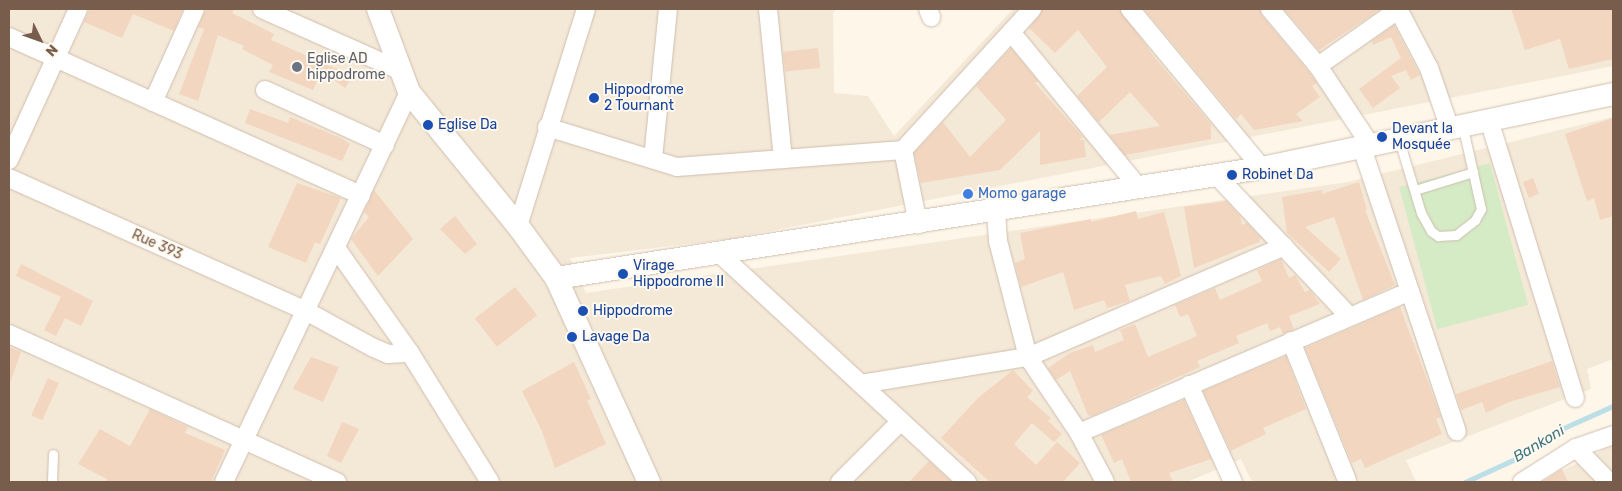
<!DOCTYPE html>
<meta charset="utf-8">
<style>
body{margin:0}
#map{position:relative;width:1622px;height:491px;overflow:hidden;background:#fdf6e9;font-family:Rubik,sans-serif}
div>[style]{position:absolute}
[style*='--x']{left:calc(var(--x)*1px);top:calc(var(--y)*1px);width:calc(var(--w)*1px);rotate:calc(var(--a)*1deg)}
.residential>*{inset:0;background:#f4e8d7}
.green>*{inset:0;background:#d4ebc6;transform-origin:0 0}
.stream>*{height:4.5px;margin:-2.25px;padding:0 2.25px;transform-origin:2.25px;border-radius:2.25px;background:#bcdfe7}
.building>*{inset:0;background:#f2d6c0;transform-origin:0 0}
.roads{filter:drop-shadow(0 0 1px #cfbeae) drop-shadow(0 0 1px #cfbeae)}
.service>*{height:9px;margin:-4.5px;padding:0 4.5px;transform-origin:4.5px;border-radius:4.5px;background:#fff}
.minor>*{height:18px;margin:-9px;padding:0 9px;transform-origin:9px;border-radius:9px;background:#fff}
.tertiary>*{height:22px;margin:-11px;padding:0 11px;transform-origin:11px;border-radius:11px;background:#fff}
.dots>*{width:14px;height:14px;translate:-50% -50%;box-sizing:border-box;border:2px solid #fff9ef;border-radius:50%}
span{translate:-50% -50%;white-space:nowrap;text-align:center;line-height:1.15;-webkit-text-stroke:4px #fff9ef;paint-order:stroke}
.worship-label{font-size:14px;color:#5b616d}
.left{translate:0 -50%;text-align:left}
.transit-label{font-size:14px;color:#164399}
.shop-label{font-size:14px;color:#366cbe}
.street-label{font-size:14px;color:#785d4c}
.water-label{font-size:15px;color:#427783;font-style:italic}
.frame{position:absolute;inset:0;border:10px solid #785d4c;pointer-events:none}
.north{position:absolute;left:15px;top:15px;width:50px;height:50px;-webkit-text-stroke:4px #fff9ef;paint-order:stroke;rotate:132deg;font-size:14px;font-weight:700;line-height:20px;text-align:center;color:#785d4c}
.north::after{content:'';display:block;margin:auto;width:18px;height:22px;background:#785d4c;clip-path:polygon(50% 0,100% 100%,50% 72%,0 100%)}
</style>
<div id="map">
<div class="residential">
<i style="clip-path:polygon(9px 9px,836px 9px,833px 13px,834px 93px,868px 96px,894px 136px,1013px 9px,1613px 9px,1613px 66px,730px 239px,570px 258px,586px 293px,1348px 182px,1613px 117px,1613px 359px,1587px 369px,1591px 389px,1406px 460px,1416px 482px,1252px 482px,1241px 459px,1187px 482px,9px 482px)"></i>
<i style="clip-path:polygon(1613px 445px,1613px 482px,1540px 482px)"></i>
</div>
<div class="green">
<i style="left:1490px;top:163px;width:147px;height:94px;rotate:75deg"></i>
</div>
<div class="stream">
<i style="--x:1465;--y:482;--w:63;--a:-24.5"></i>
<i style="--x:1522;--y:456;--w:43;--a:-35.5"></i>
<i style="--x:1557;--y:431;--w:61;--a:-24.1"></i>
</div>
<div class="building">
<i style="clip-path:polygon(90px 9px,183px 9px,174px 31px,133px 14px,122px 38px,84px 22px)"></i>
<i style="clip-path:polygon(206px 9px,234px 9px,232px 13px,274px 34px,271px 40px,353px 76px,345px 88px,321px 71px,313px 90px,269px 72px,273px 65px,242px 49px,244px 46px,218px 35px,198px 101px,179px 94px,204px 29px,198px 27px)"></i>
<i style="clip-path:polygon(1042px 9px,1120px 9px,1155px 58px,1211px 124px,1211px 139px,1125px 155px,1109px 135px,1160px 126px,1130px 92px,1099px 122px,1077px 96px,1107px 67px,1078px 30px,1055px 53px,1029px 28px)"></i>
<i style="clip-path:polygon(1144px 9px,1260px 9px,1262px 16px,1309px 72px,1317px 83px,1312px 86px,1320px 97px,1296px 114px,1303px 121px,1254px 130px,1241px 114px,1236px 119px)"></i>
<i style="clip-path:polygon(1284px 9px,1381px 9px,1319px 50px)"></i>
<i style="clip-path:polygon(1511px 9px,1613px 9px,1613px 59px,1569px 69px,1560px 39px,1525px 50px)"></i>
<i style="clip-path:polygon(1394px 25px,1420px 75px,1411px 80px,1406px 70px,1391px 76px,1400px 88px,1373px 108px,1359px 89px,1401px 58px,1391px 37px,1373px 45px,1372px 41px)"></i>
<i style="left:818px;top:48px;width:20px;height:35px;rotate:84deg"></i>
<i style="clip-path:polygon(1011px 48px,1038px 81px,1035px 83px,1083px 137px,1079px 140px,1084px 140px,1086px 157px,1040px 165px,1040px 131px,1000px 170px,921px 183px,914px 153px,943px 122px,970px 157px,1006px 120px,976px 86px)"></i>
<i style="clip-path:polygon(250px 109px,288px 123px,290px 117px,341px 138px,350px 144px,342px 161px,245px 123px)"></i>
<i style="clip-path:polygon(1613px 118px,1613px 216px,1600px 220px,1594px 198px,1587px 201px,1565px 134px)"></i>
<i style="left:1533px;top:178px;width:17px;height:11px;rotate:69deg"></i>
<i style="clip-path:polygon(1359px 182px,1367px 210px,1365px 210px,1395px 285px,1363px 300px,1334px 217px,1305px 227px,1341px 259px,1329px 272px,1287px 233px,1282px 197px,1322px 190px,1322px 194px)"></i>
<i style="clip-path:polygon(297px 183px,341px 198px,320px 244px,315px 242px,306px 263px,268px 247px)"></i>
<i style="clip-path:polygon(374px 190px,413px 239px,378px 276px,351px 239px,369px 217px,364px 212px)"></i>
<i style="clip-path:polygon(1226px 201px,1240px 216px,1242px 225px,1247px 223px,1261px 238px,1259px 242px,1194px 268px,1184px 207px)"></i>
<i style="clip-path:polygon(1136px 211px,1138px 219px,1164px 212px,1181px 276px,1165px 284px,1161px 276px,1125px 285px,1130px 301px,1107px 308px,1104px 300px,1074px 310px,1063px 272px,1021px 287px,1015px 263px,1025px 259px,1020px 233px,1091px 219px,1091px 222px)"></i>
<i style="clip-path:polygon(455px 216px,477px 244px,465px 254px,440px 229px)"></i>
<i style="clip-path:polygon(1281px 259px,1289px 278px,1295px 275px,1305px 292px,1310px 290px,1320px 304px,1289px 316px,1294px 329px,1283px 334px,1280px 327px,1270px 331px,1267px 323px,1236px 336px,1239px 343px,1197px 361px,1200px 367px,1092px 416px,1088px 415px,1070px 371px,1056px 380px,1048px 368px,1070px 353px,1093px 345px,1095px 352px,1124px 340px,1120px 330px,1135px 324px,1148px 357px,1197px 336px,1188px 314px,1180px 317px,1175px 305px,1215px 288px,1220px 300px,1262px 281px,1257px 270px)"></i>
<i style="clip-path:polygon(21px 264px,93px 301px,81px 326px,65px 318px,56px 336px,44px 330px,61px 297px,16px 276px)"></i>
<i style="left:515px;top:287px;width:36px;height:51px;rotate:52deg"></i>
<i style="clip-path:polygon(1400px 307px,1441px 417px,1436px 419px,1442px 434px,1365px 468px,1361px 459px,1352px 463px,1305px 348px)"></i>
<i style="clip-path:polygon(9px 347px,21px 352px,10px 383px,9px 383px)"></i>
<i style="clip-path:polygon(1286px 356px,1306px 409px,1263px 428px,1266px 434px,1231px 451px,1203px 391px)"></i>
<i style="clip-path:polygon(311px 357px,339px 367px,323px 402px,293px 389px)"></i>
<i style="clip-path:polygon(1552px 361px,1560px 387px,1509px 402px,1486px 413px,1482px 402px,1461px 410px,1456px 394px)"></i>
<i style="clip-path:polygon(574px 362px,591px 399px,587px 400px,606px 444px,555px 468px,541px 429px,522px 391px)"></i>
<i style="clip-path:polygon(1013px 370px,1033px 391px,1027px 397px,1051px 418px,1048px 421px,1062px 434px,1054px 442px,1032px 423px,1014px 444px,1036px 465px,1057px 442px,1080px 463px,1063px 482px,990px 482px,941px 438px,978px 398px)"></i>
<i style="left:48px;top:378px;width:12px;height:41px;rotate:24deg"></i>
<i style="clip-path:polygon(1184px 400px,1211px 459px,1169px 473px,1173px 482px,1131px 482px,1122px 459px,1114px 463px,1101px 435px)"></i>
<i style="clip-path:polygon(150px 409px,188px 427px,185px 433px,225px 450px,211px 482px,106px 482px,107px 479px,78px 464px,100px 429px,130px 446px)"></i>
<i style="clip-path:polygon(342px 422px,359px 429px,341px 463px,327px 456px)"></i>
<i style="clip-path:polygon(929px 461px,952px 482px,909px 482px)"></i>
<i style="clip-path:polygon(1562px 469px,1568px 482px,1542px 482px)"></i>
</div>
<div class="roads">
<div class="service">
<i style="--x:1399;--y:140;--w:76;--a:73.2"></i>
<i style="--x:1421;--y:213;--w:21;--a:61"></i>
<i style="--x:1431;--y:231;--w:9;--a:36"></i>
<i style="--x:1438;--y:236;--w:18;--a:-3"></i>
<i style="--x:1456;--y:235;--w:24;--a:-38"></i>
<i style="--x:1475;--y:220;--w:13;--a:-61"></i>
<i style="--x:1481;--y:209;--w:83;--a:-102.5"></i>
<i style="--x:1415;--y:190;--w:61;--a:-17.2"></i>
<i style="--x:52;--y:482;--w:28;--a:-88"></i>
</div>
<div class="minor">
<i style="--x:262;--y:9;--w:152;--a:24"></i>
<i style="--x:768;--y:9;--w:151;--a:84.3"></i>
<i style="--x:928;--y:9;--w:9;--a:69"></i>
<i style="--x:1130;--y:9;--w:207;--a:50.3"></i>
<i style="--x:1270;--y:9;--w:75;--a:49.9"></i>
<i style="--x:1318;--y:66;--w:96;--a:56.5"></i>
<i style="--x:1398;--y:9;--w:67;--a:62.3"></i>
<i style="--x:1429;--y:68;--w:65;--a:71"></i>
<i style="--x:1011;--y:32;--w:202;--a:50.6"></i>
<i style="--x:9;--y:37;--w:386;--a:24.2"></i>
<i style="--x:1318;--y:66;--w:99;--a:-35.1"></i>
<i style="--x:265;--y:90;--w:132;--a:24.6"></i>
<i style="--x:153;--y:102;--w:102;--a:-65.7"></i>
<i style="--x:1489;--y:120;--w:291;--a:72.8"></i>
<i style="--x:547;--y:127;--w:136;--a:17.1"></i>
<i style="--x:677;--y:167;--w:227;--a:-4.3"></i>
<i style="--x:903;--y:150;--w:191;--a:-47.5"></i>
<i style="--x:1362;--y:148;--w:299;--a:71.5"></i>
<i style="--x:903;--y:150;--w:76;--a:78.5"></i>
<i style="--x:653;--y:159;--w:151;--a:-84.3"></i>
<i style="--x:9;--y:160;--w:166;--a:-65.4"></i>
<i style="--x:1217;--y:176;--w:192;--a:46.7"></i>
<i style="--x:9;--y:178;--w:325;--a:24.1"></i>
<i style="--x:306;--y:311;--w:77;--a:28.6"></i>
<i style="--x:374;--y:348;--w:15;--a:23"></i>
<i style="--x:388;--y:354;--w:22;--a:-3"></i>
<i style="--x:996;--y:212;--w:29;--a:86"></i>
<i style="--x:998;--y:241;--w:120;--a:75.5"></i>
<i style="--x:1028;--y:357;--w:92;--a:56.1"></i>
<i style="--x:1079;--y:433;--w:55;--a:62"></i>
<i style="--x:518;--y:226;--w:227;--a:-72.6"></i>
<i style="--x:336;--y:248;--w:128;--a:54.8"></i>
<i style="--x:410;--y:353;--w:152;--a:58.2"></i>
<i style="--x:721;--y:255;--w:335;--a:42.7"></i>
<i style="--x:9;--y:334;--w:360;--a:24.3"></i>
<i style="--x:1291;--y:341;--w:150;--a:68.1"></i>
<i style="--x:861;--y:384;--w:169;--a:-9.2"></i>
<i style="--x:1028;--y:357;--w:279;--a:-23.4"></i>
<i style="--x:1189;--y:385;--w:107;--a:65.6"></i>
<i style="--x:1079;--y:433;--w:360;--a:-23.2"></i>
<i style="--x:1576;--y:448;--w:47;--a:45.9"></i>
<i style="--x:224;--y:482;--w:432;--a:-64.6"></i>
<i style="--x:840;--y:482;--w:86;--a:-45"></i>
<i style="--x:1522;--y:482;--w:64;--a:-32.2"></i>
<i style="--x:1576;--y:448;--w:39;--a:-19"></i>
</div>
<div class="tertiary">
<i style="--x:378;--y:9;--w:89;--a:69.5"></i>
<i style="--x:409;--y:92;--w:173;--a:50.9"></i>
<i style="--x:518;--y:226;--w:64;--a:53.8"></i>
<i style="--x:556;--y:278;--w:224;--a:65.5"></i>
<i style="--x:556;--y:278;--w:715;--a:-8.86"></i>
<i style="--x:1262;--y:168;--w:359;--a:-11.9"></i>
</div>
</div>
<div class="dots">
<i style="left:297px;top:67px;background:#6b7280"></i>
<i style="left:594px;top:98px;background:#1a4fb4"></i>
<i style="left:428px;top:125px;background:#1a4fb4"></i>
<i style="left:1382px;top:137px;background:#1a4fb4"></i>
<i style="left:1232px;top:175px;background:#1a4fb4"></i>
<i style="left:968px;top:194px;background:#3f7fe0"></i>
<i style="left:623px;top:274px;background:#1a4fb4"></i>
<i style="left:583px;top:311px;background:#1a4fb4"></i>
<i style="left:572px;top:337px;background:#1a4fb4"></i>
</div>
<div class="worship-label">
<span class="left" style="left:307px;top:67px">Eglise AD<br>hippodrome</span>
</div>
<div class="transit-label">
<span class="left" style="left:604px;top:98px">Hippodrome<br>2 Tournant</span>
<span class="left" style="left:438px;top:125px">Eglise Da</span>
<span class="left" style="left:1392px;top:137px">Devant la<br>Mosquée</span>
<span class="left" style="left:1242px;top:175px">Robinet Da</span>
<span class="left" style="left:633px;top:274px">Virage<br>Hippodrome II</span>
<span class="left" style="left:593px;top:311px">Hippodrome</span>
<span class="left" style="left:582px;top:337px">Lavage Da</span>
</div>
<div class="shop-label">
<span class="left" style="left:978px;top:194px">Momo garage</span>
</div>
<div class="street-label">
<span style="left:157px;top:245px;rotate:24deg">Rue 393</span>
</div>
<div class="water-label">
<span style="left:1539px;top:444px;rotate:-31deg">Bankoni</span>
</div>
<div class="frame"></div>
<div class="north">N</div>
</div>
